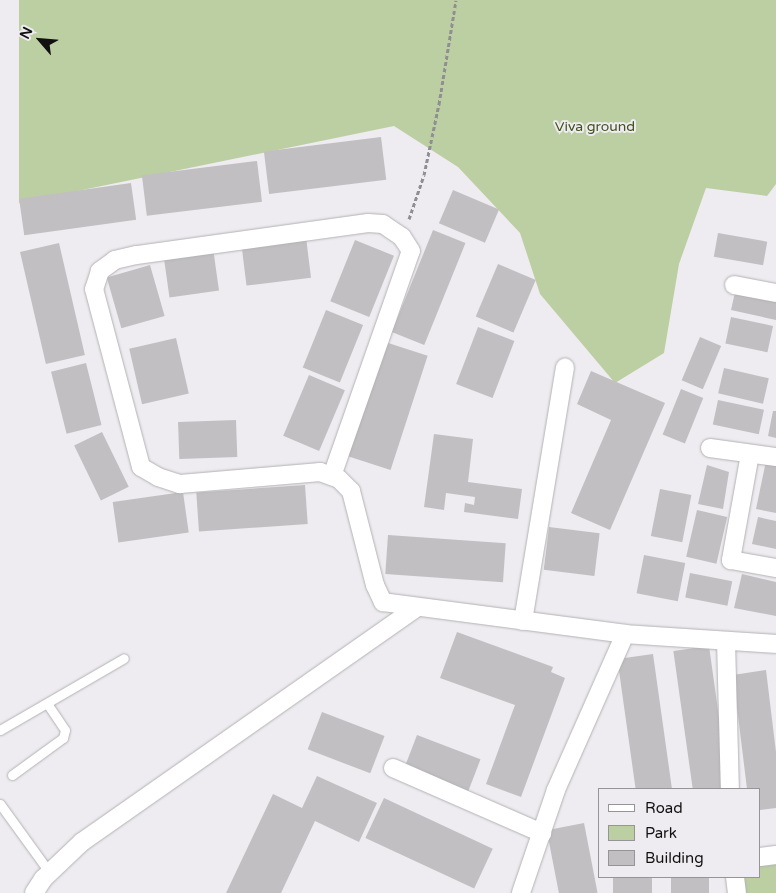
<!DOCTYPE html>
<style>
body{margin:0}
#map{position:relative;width:776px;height:893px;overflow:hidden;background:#eeecf0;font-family:"Varela Round",sans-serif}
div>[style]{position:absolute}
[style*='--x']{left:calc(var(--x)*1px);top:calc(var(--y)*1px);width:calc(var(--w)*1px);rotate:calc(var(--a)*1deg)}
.green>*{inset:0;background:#bccfa2}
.building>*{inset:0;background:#c1bfc2;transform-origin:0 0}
.path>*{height:3px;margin-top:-1.5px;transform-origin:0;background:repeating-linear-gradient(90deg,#908e91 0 4px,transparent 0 6.5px)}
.roads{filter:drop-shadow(0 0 1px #b3b1b4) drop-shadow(0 0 1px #b3b1b4)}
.lane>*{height:9px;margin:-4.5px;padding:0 4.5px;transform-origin:4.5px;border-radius:4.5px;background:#fff}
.street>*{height:18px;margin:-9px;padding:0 9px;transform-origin:9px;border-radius:9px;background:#fff}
span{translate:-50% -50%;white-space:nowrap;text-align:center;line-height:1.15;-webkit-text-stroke:4px #eeecf0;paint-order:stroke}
.park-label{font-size:14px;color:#40531e}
.legend{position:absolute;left:598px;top:788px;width:162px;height:90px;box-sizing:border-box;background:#eeecf0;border:1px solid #969497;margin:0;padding:6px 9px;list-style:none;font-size:15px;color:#121112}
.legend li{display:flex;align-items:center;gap:10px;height:25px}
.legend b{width:25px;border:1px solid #969497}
.north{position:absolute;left:15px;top:15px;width:50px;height:50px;-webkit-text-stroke:4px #eeecf0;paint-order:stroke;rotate:297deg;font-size:14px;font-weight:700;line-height:20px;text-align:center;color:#121112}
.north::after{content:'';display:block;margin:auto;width:18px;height:22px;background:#121112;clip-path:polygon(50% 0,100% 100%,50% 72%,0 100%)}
</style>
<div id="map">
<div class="green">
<i style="clip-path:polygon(19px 0,776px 0,776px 184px,767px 196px,706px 188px,679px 264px,664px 353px,615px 383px,540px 294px,520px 233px,458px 167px,394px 126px,19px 203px)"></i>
<i style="clip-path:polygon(776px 863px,776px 893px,741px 893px,739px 877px,760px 877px,760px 865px)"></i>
</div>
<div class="building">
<i style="left:381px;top:137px;width:43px;height:118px;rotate:83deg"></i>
<i style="left:257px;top:161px;width:41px;height:116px;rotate:83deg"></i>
<i style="left:131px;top:183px;width:37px;height:113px;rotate:82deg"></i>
<i style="left:453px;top:190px;width:50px;height:36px;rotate:23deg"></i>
<i style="left:433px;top:230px;width:35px;height:110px;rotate:22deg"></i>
<i style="left:718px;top:233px;width:50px;height:24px;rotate:10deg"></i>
<i style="left:306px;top:237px;width:41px;height:65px;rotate:83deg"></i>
<i style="left:355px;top:240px;width:42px;height:66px;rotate:22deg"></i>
<i style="left:59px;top:243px;width:115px;height:40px;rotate:77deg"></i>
<i style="left:213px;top:248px;width:43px;height:50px;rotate:82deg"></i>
<i style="left:498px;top:264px;width:41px;height:57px;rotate:23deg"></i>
<i style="left:150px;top:265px;width:53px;height:45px;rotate:74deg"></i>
<i style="clip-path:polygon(736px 288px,776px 296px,776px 320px,731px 310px)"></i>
<i style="left:326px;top:310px;width:40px;height:62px;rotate:22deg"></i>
<i style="left:731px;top:317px;width:43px;height:27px;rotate:12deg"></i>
<i style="left:478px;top:327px;width:39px;height:61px;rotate:21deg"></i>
<i style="left:700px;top:337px;width:23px;height:47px;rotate:23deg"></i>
<i style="left:176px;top:338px;width:57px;height:48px;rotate:77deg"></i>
<i style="left:382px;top:341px;width:48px;height:120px;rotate:18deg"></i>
<i style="left:86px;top:363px;width:64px;height:36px;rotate:76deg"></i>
<i style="left:724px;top:368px;width:46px;height:26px;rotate:13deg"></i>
<i style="clip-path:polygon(591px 371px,665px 403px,610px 530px,571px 513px,611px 420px,577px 404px)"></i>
<i style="left:309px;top:375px;width:39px;height:66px;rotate:23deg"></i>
<i style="left:681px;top:389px;width:24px;height:49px;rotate:22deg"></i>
<i style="left:718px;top:400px;width:47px;height:25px;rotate:12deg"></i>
<i style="clip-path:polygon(773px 411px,776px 411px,776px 438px,768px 436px)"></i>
<i style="left:236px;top:420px;width:37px;height:58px;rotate:88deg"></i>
<i style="left:102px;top:432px;width:61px;height:31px;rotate:64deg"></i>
<i style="clip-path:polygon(434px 434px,473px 439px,468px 482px,522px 489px,518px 519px,464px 512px,465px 503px,474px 505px,475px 497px,446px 493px,444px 510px,424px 507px)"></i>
<i style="clip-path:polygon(766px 461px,776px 463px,776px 513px,756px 509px)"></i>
<i style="clip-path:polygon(707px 465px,729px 472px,723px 509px,698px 504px)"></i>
<i style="left:305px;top:485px;width:39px;height:109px;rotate:86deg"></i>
<i style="left:660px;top:489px;width:32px;height:48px;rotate:11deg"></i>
<i style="left:183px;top:492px;width:41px;height:71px;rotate:82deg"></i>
<i style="left:697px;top:510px;width:31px;height:48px;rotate:13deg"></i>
<i style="clip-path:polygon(758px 517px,776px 521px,776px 549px,752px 544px)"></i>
<i style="left:549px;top:527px;width:51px;height:43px;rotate:7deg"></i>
<i style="left:388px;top:535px;width:118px;height:39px;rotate:4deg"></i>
<i style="left:644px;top:555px;width:42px;height:39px;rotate:11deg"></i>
<i style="left:690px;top:573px;width:43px;height:25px;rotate:11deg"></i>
<i style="clip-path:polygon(742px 574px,776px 582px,776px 616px,734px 608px)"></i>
<i style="clip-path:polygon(457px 632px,553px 667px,551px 672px,565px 678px,521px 797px,486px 784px,515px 705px,440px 678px)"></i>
<i style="left:709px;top:646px;width:144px;height:36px;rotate:82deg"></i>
<i style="left:653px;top:654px;width:136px;height:36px;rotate:82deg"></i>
<i style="clip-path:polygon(766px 670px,776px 752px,776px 808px,760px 810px,760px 789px,747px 789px,733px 675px)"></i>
<i style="left:322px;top:712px;width:67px;height:40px;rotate:21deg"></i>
<i style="left:417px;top:735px;width:68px;height:35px;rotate:21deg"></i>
<i style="clip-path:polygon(317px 776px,377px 803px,359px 842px,315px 821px,281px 893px,226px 893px,273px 794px,302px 808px)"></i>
<i style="left:384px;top:798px;width:120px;height:44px;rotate:25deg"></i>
<i style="left:584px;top:823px;width:71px;height:38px;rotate:79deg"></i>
<i style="left:613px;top:877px;width:39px;height:16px"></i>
<i style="left:671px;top:877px;width:38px;height:16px"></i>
</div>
<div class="path">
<i style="--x:409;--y:219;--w:46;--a:-71.2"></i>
<i style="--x:424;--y:175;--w:73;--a:-78.1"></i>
<i style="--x:439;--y:104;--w:105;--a:-80.7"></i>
</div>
<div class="roads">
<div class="lane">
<i style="--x:0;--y:730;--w:143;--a:-30.1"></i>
<i style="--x:12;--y:775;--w:63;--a:-36"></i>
<i style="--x:63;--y:738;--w:8;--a:-76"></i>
<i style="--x:65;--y:730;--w:32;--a:-124"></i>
<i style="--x:0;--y:804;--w:85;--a:54.1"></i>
</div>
<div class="street">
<i style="--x:734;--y:285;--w:43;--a:10.8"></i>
<i style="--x:710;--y:448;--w:67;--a:7.8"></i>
<i style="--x:750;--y:454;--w:108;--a:100.2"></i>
<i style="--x:731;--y:560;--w:46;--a:10.1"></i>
<i style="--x:332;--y:476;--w:238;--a:-70.7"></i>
<i style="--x:411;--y:251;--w:17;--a:-123"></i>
<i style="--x:402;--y:237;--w:23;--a:-146"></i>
<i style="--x:383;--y:224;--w:15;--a:-176"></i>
<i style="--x:368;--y:223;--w:234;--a:172.1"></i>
<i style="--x:136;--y:255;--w:22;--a:167"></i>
<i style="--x:115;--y:260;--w:19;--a:144"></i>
<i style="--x:100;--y:271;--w:19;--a:108"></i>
<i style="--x:94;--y:289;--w:184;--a:75.2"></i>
<i style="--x:141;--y:467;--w:20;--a:30"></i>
<i style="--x:158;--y:477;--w:23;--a:18"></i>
<i style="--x:180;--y:484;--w:141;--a:-4.9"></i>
<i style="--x:320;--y:472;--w:20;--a:20"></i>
<i style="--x:339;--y:479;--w:17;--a:45"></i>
<i style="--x:351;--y:491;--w:97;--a:75.7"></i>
<i style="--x:375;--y:585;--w:19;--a:65"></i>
<i style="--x:383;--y:602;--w:244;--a:7.5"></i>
<i style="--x:625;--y:634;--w:171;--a:113.9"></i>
<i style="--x:556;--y:790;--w:109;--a:108.8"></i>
<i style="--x:523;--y:621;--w:257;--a:-80.6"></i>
<i style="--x:625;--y:634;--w:151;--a:3.8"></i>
<i style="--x:726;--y:641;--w:148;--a:88.5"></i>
<i style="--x:393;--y:768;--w:163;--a:23.6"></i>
<i style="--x:760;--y:857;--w:16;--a:-7"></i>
<i style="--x:735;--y:877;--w:16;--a:83"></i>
<i style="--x:34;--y:893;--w:17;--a:-57"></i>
<i style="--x:43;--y:879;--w:54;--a:-43.5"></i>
<i style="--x:82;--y:842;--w:409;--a:-35"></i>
</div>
</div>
<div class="park-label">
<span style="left:595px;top:127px">Viva ground</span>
</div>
<ul class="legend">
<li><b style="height:6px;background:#fff"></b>Road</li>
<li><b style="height:14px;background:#bccfa2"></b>Park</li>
<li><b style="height:14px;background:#c1bfc2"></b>Building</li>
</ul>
<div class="north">N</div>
</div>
